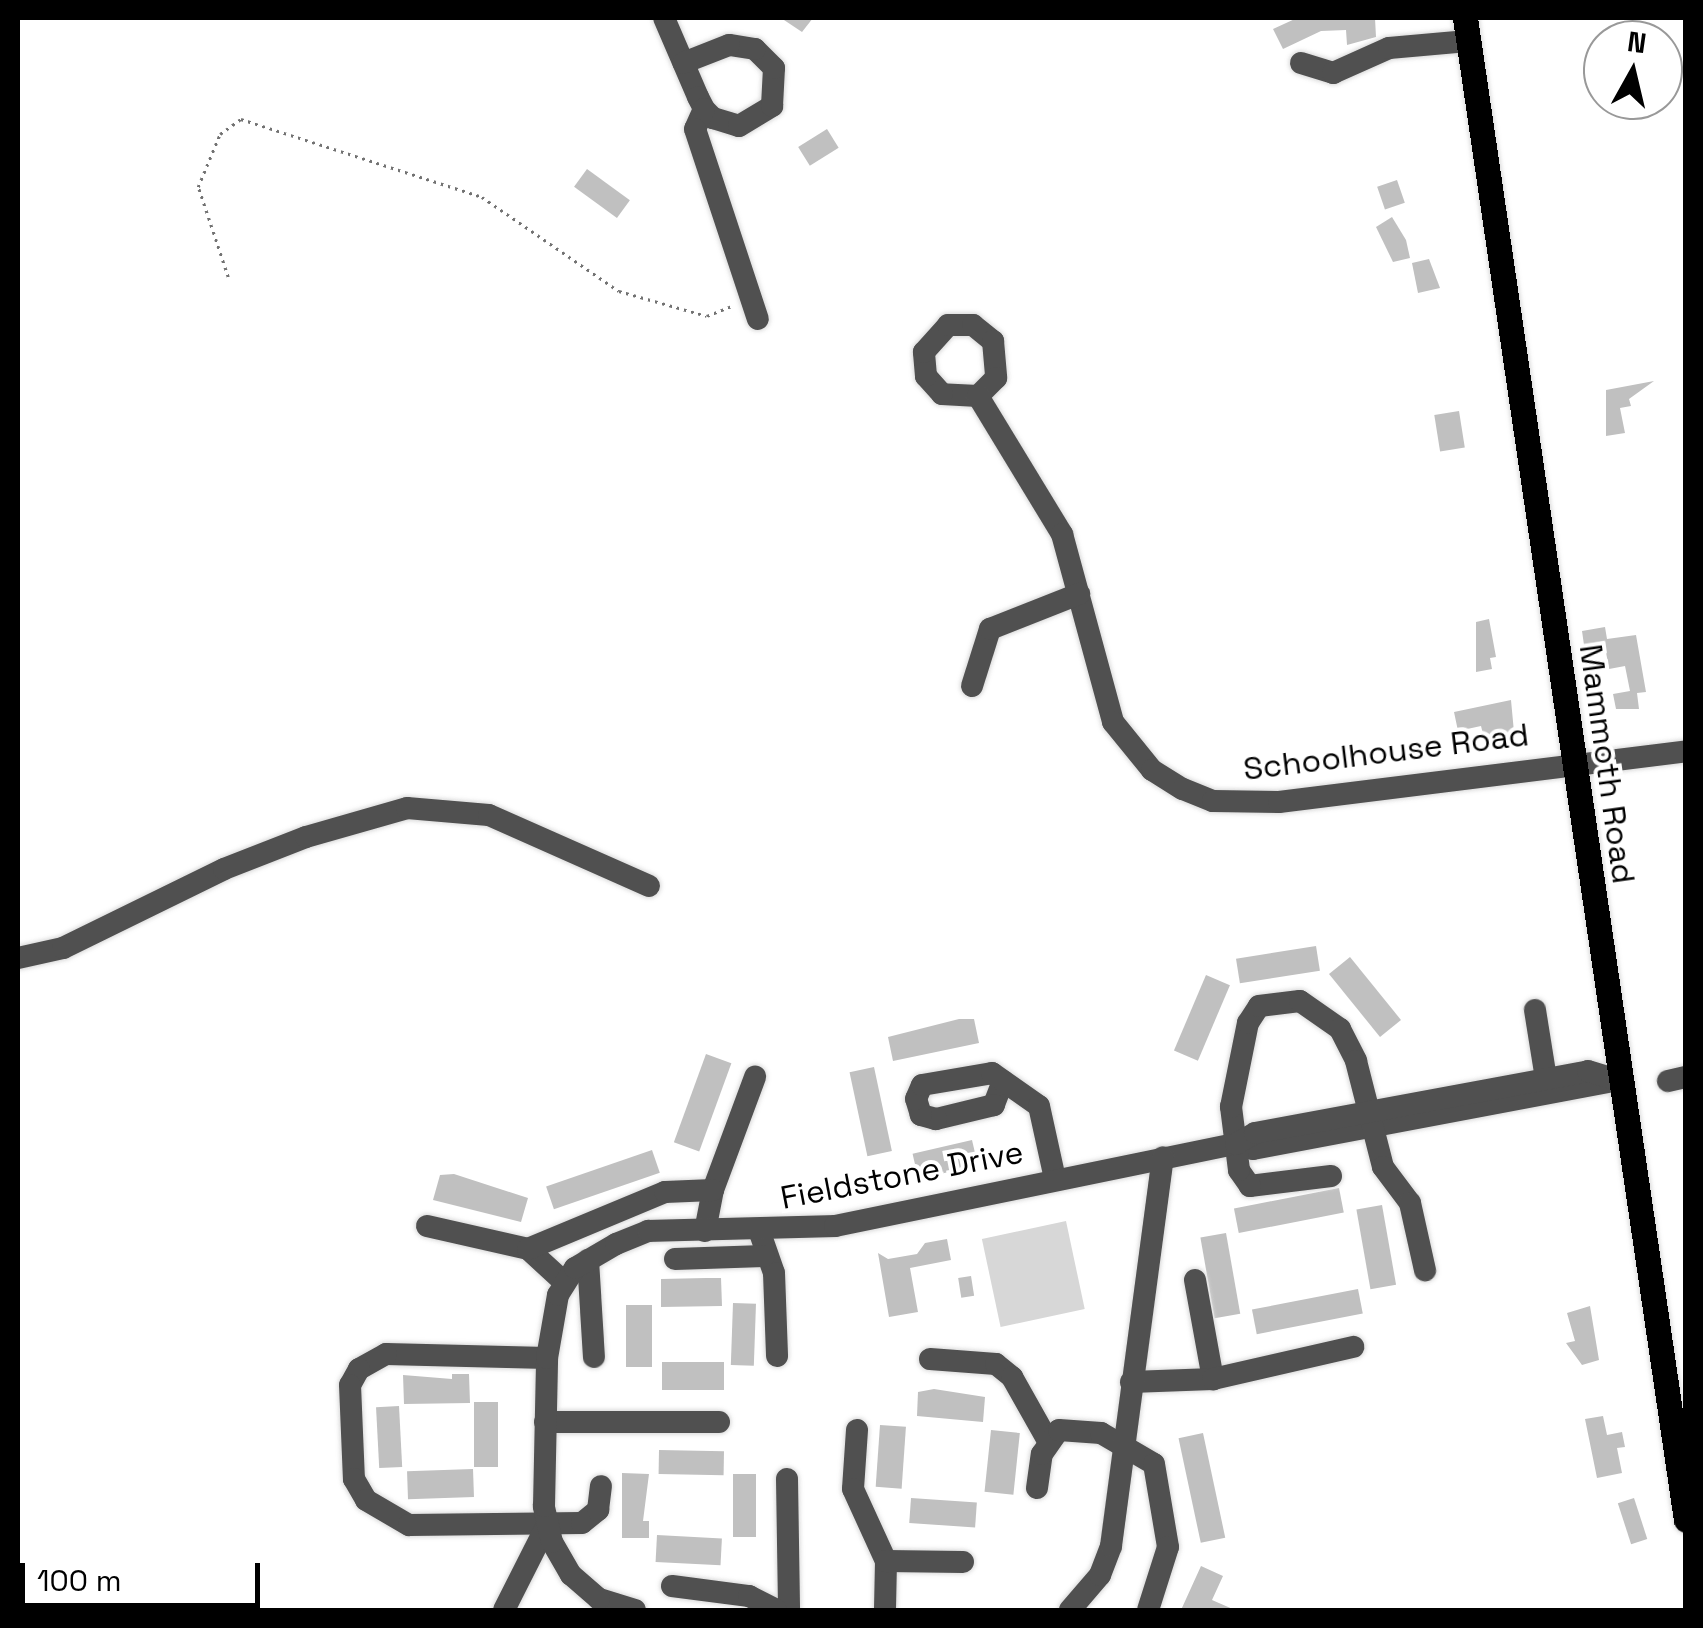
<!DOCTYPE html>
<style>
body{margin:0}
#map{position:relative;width:1703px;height:1628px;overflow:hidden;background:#fff;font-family:"Space Grotesk",sans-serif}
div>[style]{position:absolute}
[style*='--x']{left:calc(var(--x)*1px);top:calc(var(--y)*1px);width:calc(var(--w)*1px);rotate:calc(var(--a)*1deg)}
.green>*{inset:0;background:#d7d7d7;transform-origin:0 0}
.building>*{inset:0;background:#c0c0c0;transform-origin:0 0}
.path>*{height:2.5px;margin-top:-1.25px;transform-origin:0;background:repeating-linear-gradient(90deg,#727272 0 2.5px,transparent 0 7.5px)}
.roads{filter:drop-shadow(0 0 2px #dbdbdb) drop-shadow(0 0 2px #dbdbdb)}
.minor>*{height:22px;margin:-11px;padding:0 11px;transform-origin:11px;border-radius:11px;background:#505050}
.major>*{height:25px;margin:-12.5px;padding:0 12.5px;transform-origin:12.5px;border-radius:12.5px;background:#000}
span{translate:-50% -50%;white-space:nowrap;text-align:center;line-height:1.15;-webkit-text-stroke:8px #fff;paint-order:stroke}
.street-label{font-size:32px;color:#000}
.frame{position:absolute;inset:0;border:20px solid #000;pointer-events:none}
.north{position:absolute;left:1583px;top:20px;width:100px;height:100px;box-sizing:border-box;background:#fff;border:2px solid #999;border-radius:50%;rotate:8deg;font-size:28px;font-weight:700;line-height:40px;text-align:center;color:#000}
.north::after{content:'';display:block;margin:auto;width:35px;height:45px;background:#000;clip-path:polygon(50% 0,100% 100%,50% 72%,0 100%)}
.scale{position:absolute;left:20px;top:1563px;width:240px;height:45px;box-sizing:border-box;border:5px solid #000;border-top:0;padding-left:12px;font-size:30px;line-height:35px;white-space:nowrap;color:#000;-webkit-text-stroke:8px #fff;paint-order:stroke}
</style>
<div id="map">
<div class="green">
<i style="left:1066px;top:1221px;width:90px;height:86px;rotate:78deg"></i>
</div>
<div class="building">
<i style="clip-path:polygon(781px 18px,813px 18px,802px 32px)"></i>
<i style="clip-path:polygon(1297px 18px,1375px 18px,1376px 37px,1347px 45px,1346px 30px,1321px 31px,1283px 49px,1273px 29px)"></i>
<i style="left:827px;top:129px;width:22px;height:34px;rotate:58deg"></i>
<i style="left:587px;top:169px;width:53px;height:22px;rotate:36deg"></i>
<i style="left:1397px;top:180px;width:24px;height:21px;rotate:71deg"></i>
<i style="clip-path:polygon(1392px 217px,1406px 240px,1410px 258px,1393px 262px,1376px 227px)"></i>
<i style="clip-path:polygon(1429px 259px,1440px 288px,1418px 293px,1412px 263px)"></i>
<i style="clip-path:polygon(1654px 381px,1629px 399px,1631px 406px,1620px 408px,1625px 433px,1606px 436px,1606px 390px)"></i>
<i style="left:1459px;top:411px;width:37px;height:25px;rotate:81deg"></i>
<i style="clip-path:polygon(1489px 619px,1496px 657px,1490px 658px,1492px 669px,1476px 672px,1476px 622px)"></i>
<i style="clip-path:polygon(1605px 627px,1607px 639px,1636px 635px,1646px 692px,1637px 693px,1639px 709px,1616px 709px,1613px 694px,1630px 691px,1625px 666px,1609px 669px,1604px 641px,1584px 645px,1582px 631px)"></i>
<i style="clip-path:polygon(1511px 700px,1514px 732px,1484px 738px,1481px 726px,1458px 731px,1454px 712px)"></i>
<i style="left:1316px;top:946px;width:25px;height:81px;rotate:81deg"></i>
<i style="left:1350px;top:957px;width:81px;height:27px;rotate:51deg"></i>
<i style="left:1206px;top:975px;width:26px;height:82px;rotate:23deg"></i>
<i style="clip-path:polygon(959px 1019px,974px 1019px,979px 1043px,893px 1061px,888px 1037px)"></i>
<i style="left:706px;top:1054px;width:27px;height:94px;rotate:20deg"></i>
<i style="left:874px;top:1067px;width:86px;height:25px;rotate:78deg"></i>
<i style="left:972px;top:1140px;width:26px;height:61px;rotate:77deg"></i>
<i style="left:652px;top:1150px;width:24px;height:112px;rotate:71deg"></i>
<i style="clip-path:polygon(454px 1174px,528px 1198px,521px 1222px,433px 1200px,440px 1175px)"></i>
<i style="left:1339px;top:1188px;width:25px;height:107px;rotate:79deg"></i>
<i style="left:1382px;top:1205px;width:81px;height:26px;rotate:80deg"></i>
<i style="left:1226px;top:1233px;width:82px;height:26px;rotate:80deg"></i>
<i style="clip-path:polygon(947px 1239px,951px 1260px,910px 1268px,918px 1312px,889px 1317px,878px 1253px,888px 1259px,917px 1254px,925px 1243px)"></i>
<i style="left:971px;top:1276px;width:20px;height:13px;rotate:81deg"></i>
<i style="clip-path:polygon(706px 1278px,721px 1278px,722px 1306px,661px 1307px,661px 1279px)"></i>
<i style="left:1358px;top:1289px;width:25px;height:108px;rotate:79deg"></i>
<i style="left:733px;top:1303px;width:23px;height:62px;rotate:2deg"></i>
<i style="left:652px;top:1305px;width:62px;height:26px;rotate:90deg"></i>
<i style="clip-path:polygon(1590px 1306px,1599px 1360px,1582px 1365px,1566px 1343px,1575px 1341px,1567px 1313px)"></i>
<i style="left:662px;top:1362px;width:62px;height:28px"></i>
<i style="clip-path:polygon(452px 1374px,469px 1374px,470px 1403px,404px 1404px,403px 1375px,452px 1379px)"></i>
<i style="clip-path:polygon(934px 1389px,985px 1397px,983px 1422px,917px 1416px,918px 1392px)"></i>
<i style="left:474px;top:1402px;width:24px;height:65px"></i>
<i style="left:399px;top:1406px;width:61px;height:23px;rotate:87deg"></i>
<i style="clip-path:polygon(1603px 1416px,1607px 1435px,1622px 1432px,1625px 1447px,1617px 1448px,1622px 1473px,1597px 1478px,1585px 1419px)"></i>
<i style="left:880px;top:1425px;width:26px;height:62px;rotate:4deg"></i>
<i style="left:991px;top:1430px;width:29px;height:62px;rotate:6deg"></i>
<i style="left:1203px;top:1433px;width:107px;height:25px;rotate:78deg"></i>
<i style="left:659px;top:1450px;width:65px;height:24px;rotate:1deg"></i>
<i style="left:473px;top:1469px;width:28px;height:66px;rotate:88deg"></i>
<i style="clip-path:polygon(622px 1473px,649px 1474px,643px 1521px,649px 1521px,649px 1538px,622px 1538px)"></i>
<i style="left:733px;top:1474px;width:23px;height:63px"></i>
<i style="left:911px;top:1498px;width:66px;height:25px;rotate:4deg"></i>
<i style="left:1634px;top:1498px;width:43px;height:17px;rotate:72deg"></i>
<i style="left:657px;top:1535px;width:65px;height:27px;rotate:3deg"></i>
<i style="clip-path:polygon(1201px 1566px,1223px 1576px,1212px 1600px,1235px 1610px,1181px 1610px)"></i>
</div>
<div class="path">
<i style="--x:228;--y:277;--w:95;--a:-108.4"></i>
<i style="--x:198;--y:187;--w:57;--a:-67.5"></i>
<i style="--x:220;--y:134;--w:26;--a:-36"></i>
<i style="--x:241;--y:119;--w:253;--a:17.9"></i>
<i style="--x:482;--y:197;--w:166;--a:34.5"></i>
<i style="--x:619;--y:291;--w:91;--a:15.9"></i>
<i style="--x:707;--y:316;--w:29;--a:-22"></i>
</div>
<div class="roads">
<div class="minor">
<i style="--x:664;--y:18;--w:86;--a:66.7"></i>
<i style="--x:698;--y:97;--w:13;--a:63"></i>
<i style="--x:704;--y:109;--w:13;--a:45"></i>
<i style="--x:713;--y:118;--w:27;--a:17"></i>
<i style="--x:739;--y:126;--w:39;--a:-31"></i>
<i style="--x:772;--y:106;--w:38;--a:-87"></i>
<i style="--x:774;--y:68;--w:27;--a:-135"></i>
<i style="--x:755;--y:49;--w:26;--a:-171"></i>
<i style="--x:729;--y:45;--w:49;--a:158.6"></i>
<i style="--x:1301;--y:63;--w:34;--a:17"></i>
<i style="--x:1333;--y:73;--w:61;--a:-24.1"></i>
<i style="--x:1389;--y:48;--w:79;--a:-5.1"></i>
<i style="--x:704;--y:109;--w:22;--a:114"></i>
<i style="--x:695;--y:129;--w:200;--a:71.7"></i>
<i style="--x:978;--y:396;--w:36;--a:-177"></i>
<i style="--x:942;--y:394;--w:24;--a:-132"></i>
<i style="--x:926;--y:376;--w:24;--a:-95"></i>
<i style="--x:924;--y:352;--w:36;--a:-48"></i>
<i style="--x:948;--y:325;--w:25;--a:0"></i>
<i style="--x:973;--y:325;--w:26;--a:39"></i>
<i style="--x:993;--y:341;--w:37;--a:85"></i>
<i style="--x:996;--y:378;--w:25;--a:135"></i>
<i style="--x:978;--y:396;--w:162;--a:58.7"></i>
<i style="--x:1062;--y:534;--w:195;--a:74.8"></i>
<i style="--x:1113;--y:722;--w:62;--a:50.9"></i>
<i style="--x:1152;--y:770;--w:36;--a:32"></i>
<i style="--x:1183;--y:789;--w:32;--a:22"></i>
<i style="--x:1213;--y:801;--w:66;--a:0.9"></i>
<i style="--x:1279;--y:802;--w:410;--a:-7.1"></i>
<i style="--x:972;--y:686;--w:60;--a:-72.5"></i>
<i style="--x:990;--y:629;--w:96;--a:-21.5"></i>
<i style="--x:18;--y:958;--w:46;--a:-12.5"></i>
<i style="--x:63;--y:948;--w:179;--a:-26.1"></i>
<i style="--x:224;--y:869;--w:88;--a:-21.3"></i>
<i style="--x:306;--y:837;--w:105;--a:-16"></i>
<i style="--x:407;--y:808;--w:82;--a:4.9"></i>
<i style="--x:489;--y:815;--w:175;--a:23.9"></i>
<i style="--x:1535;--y:1010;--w:70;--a:80.9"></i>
<i style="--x:1003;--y:1081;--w:26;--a:111"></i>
<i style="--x:994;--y:1105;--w:60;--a:166.4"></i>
<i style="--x:936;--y:1119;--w:16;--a:-165"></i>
<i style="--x:921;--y:1115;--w:17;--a:-107"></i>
<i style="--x:916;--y:1099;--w:15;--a:-67"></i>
<i style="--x:922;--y:1085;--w:71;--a:-9.7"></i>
<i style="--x:992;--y:1073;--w:57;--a:35.1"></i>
<i style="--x:1039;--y:1106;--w:75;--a:77.6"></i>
<i style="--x:1668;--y:1081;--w:18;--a:-13"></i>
<i style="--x:1236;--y:1144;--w:18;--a:16"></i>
<i style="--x:1253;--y:1149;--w:371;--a:-10.7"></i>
<i style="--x:1331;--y:1176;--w:82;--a:173"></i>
<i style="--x:1250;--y:1186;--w:19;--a:-125"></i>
<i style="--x:1239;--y:1170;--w:64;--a:-97.2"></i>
<i style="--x:1231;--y:1107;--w:86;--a:-78.6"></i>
<i style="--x:1248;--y:1023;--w:20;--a:-57"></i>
<i style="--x:1259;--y:1006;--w:41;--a:-7"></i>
<i style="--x:1300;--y:1001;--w:49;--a:35"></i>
<i style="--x:1340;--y:1029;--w:36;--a:63"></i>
<i style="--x:1356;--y:1061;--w:109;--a:75.7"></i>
<i style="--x:1383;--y:1167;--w:45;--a:53.1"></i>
<i style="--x:1410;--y:1203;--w:69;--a:77.4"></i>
<i style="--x:427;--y:1226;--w:104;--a:12.8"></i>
<i style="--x:528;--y:1249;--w:49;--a:42.5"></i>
<i style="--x:705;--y:1231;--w:42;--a:-79"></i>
<i style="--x:713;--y:1190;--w:121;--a:-69.6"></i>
<i style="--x:760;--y:1233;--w:42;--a:70.7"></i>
<i style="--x:774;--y:1273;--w:83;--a:87.9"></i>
<i style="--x:528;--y:1249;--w:148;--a:-22.6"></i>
<i style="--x:665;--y:1192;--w:48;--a:-2.4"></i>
<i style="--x:675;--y:1259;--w:89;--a:-1.9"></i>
<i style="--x:588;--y:1260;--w:97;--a:86.5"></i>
<i style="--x:1195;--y:1280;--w:101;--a:79.7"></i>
<i style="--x:547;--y:1358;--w:161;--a:-178.6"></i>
<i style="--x:386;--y:1354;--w:31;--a:151"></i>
<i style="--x:359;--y:1369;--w:18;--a:119"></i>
<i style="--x:350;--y:1385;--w:94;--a:87.6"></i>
<i style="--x:354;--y:1479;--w:24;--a:60"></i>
<i style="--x:366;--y:1500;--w:50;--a:30.2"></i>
<i style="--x:409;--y:1525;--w:173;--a:-0.7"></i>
<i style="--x:582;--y:1523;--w:21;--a:-39"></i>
<i style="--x:598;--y:1510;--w:24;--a:-83"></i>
<i style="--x:930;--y:1359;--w:66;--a:4.3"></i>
<i style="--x:996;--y:1364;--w:21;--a:39"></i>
<i style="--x:1012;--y:1377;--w:71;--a:60.6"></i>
<i style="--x:1131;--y:1382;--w:82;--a:-2.1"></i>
<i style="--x:1213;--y:1379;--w:144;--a:-12.9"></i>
<i style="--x:545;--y:1422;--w:174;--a:0"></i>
<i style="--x:857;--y:1430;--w:59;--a:93.9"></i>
<i style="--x:853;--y:1489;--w:79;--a:65.4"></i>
<i style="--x:886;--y:1561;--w:49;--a:91.2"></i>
<i style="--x:787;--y:1479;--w:131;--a:89.1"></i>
<i style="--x:1037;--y:1488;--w:34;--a:-82"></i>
<i style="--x:1042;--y:1454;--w:29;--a:-55"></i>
<i style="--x:1059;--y:1430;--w:42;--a:4.1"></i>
<i style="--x:1101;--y:1433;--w:61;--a:30.3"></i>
<i style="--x:1154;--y:1464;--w:84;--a:80.4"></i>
<i style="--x:1168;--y:1547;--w:66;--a:107.6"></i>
<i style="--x:886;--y:1561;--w:77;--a:0.7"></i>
<i style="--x:672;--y:1586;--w:78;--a:7.4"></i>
<i style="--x:749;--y:1596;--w:30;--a:27"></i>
<i style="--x:504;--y:1610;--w:95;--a:-63.2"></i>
<i style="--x:635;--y:1610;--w:38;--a:-163"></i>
<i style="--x:599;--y:1599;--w:37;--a:-139"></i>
<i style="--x:571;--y:1575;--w:38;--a:-120"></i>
<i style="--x:552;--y:1542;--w:37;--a:-103"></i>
<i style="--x:544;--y:1506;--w:148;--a:-88.8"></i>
<i style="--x:547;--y:1358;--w:64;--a:-80.1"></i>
<i style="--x:558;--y:1295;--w:32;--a:-58"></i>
<i style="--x:575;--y:1268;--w:48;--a:-30.3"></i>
<i style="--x:616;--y:1244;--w:35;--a:-22"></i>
<i style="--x:648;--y:1231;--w:187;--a:-1.5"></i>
<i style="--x:835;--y:1226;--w:409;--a:-11.6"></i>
<i style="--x:1236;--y:1144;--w:22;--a:-30"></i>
<i style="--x:1255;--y:1133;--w:339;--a:-10.5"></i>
<i style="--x:1588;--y:1071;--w:31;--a:17"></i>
<i style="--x:1070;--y:1610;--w:46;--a:-49.4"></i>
<i style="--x:1100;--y:1575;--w:31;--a:-69"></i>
<i style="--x:1111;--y:1546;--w:392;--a:-82.4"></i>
</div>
<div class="major">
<i style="--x:1465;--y:18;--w:1518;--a:81.63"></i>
</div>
</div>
<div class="street-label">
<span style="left:1386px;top:752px;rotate:-7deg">Schoolhouse Road</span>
<span style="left:1607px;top:764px;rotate:82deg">Mammoth Road</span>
<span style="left:902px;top:1175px;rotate:-11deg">Fieldstone Drive</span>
</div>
<div class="frame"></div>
<div class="north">N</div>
<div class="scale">100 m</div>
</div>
